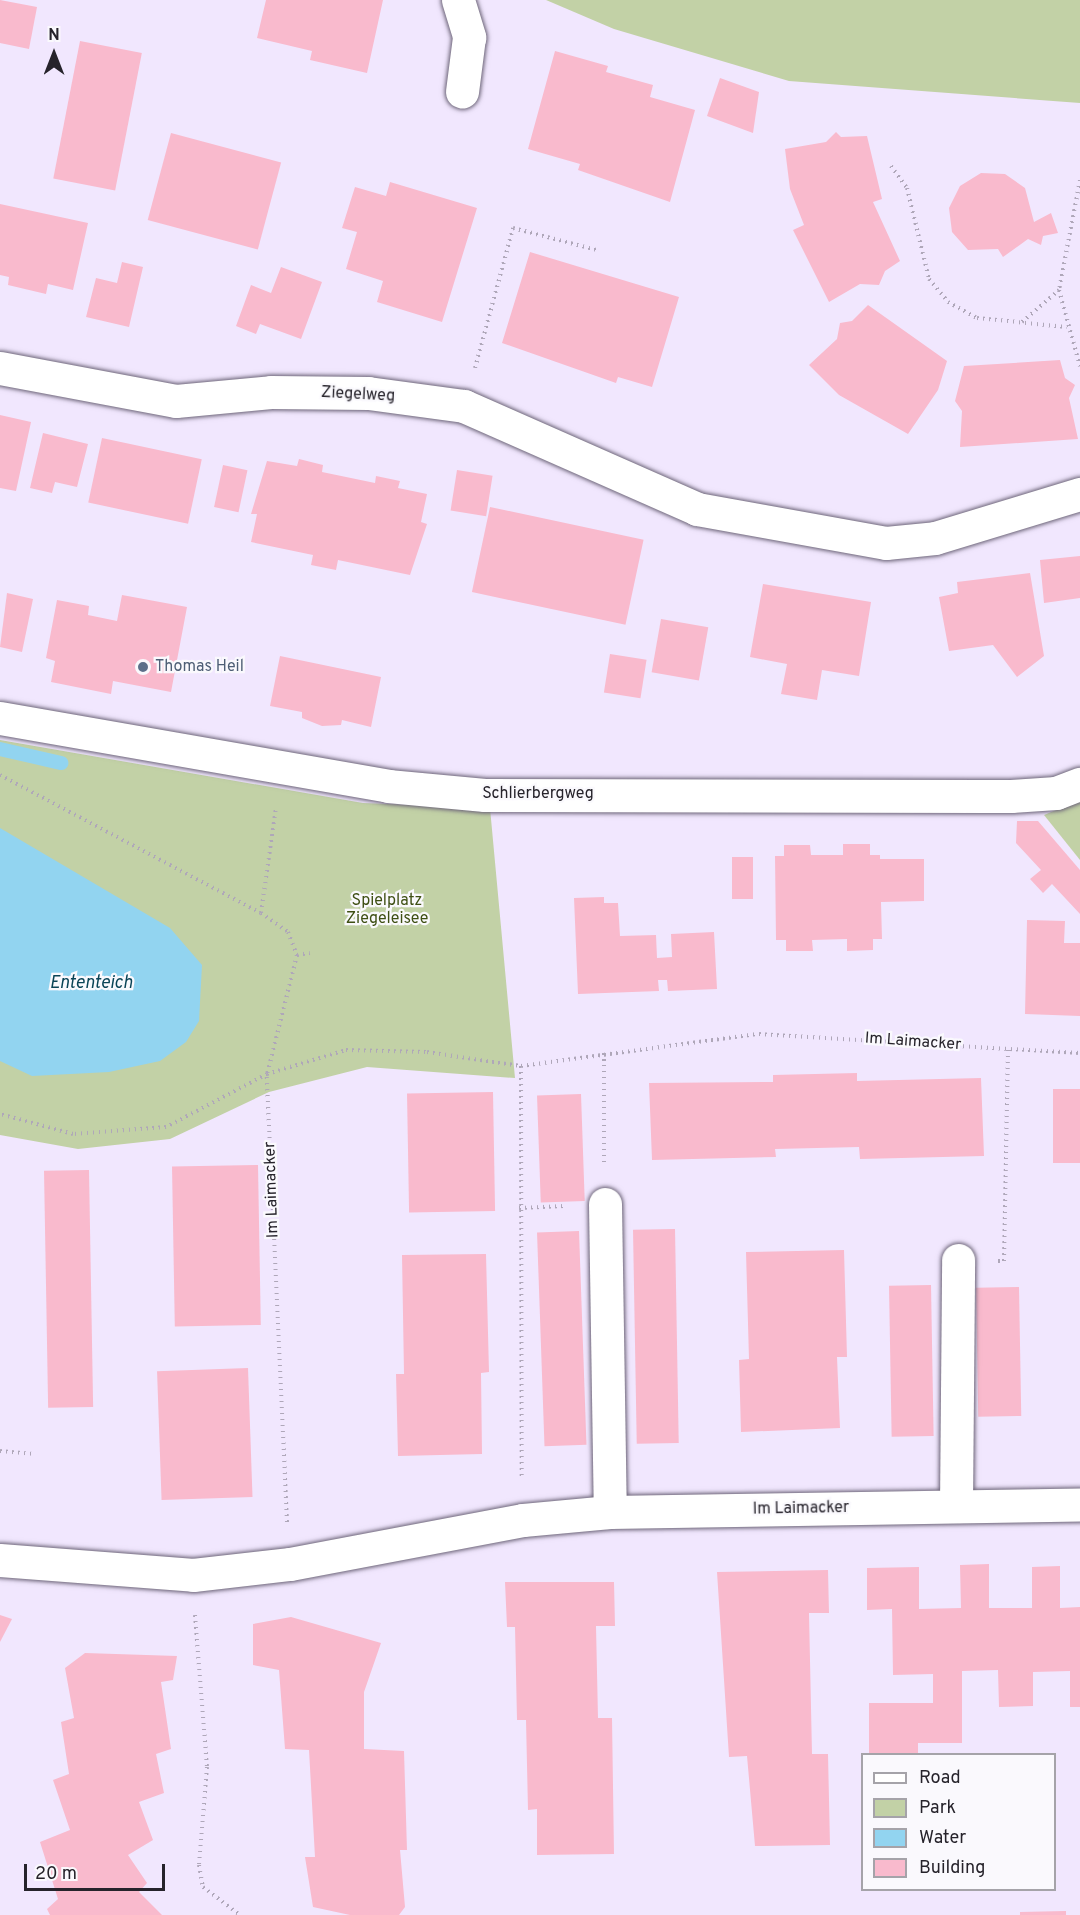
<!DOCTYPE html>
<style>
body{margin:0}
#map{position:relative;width:1080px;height:1915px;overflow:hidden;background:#f1e7fe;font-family:Overpass,sans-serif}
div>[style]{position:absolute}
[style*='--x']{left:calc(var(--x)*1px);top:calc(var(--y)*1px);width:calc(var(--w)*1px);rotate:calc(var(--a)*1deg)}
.green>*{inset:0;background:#c2d1a6}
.water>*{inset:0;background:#92d4f0}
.stream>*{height:14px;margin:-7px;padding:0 7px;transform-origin:7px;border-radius:7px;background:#92d4f0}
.building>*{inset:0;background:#f9bacd;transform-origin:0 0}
.path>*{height:4px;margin-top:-2px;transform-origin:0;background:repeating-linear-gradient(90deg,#afa7b9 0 1.5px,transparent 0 6px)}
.roads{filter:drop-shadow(0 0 2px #6e667a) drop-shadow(0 0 2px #6e667a)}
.minor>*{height:33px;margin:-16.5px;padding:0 16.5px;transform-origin:16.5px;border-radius:16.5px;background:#fff}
.dots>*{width:16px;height:16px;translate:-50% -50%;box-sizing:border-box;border:3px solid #faf9fd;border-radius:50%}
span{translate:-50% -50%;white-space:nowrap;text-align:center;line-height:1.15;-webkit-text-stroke:4.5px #faf9fd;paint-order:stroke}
.street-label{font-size:16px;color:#26232b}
.service-label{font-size:16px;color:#4e5e75}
.left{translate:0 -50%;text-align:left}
.park-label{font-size:16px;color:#3e4f13}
.water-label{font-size:18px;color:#0a4457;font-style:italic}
.legend{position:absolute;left:861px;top:1753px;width:195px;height:138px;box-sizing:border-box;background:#faf9fd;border:2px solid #a5a3a9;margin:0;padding:8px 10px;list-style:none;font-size:18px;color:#26232b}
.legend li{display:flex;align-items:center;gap:12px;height:30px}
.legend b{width:30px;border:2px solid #a5a3a9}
.north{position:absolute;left:24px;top:24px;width:60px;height:60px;-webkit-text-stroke:4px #faf9fd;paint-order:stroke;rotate:0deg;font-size:16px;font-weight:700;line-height:24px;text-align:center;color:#26232b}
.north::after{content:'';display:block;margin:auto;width:21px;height:27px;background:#26232b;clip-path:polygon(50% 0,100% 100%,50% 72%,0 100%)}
.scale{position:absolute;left:24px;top:1864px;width:141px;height:27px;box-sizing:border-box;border:3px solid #26232b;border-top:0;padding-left:8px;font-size:18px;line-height:21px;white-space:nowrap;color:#26232b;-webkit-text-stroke:4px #faf9fd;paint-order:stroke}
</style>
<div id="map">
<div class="green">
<i style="clip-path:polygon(546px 0,1080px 0,1080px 103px,789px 81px,614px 29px)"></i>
<i style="clip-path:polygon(0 740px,363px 803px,490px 808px,515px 1078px,367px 1067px,269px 1092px,170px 1139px,78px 1149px,0 1135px)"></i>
<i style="clip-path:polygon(1080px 800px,1080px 860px,1044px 815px)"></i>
</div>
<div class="water">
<i style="clip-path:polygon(0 828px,170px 928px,202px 965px,199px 1021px,186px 1042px,160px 1061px,109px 1072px,32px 1076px,0 1061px)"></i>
</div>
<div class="stream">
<i style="--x:0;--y:749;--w:63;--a:12.9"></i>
</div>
<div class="building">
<i style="clip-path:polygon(0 0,37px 7px,29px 49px,0 43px)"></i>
<i style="clip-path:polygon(266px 0,383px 0,367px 73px,310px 60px,312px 51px,257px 38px)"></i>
<i style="left:80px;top:41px;width:63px;height:140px;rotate:11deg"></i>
<i style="clip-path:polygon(555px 51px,608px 66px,606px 72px,653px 85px,650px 97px,695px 110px,670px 202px,578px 170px,580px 164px,528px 149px)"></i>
<i style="clip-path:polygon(720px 78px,759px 92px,753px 133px,707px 116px)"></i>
<i style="clip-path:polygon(836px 132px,841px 137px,867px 136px,882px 199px,873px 202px,900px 261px,885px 271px,879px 285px,860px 284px,829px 302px,793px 230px,804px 225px,790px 189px,785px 149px,826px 142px)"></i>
<i style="left:171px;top:133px;width:114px;height:90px;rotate:15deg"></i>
<i style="clip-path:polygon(981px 173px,1005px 174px,1025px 188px,1034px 222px,1051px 213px,1058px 233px,1043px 236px,1041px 245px,1028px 239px,1003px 257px,998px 249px,968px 250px,952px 232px,949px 208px,960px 186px)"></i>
<i style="clip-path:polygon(390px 182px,477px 208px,442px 322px,377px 302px,383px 281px,346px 269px,357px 232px,342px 228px,355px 187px,386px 196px)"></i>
<i style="clip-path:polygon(0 204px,88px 223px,73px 290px,48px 284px,46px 294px,8px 285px,9px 277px,0 275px)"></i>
<i style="clip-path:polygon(530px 252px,679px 297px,652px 387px,618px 377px,616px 383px,502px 343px)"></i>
<i style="clip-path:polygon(122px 262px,143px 267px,129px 327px,86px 317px,96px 278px,117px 283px)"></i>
<i style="clip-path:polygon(281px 267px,322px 282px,301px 339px,260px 324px,256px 334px,236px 326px,251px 285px,271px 293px)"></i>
<i style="clip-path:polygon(868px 305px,947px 361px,938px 390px,908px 434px,839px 395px,809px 365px,837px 339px,840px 323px,852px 321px)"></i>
<i style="clip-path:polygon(1060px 360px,1065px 378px,1075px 385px,1069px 398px,1078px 439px,960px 447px,962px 411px,955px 401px,964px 366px)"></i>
<i style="clip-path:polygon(0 415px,31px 422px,16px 491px,0 488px)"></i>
<i style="clip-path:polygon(43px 433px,88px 444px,77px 487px,55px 482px,52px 493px,30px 488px)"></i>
<i style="left:102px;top:438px;width:102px;height:66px;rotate:12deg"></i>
<i style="clip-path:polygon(299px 459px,323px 465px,322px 472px,375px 483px,376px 476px,400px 481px,398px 488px,427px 494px,421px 522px,427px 524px,410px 575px,338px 560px,336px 570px,311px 565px,313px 555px,251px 542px,257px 514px,251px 514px,267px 461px,297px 466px)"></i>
<i style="left:223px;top:465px;width:25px;height:43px;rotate:12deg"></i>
<i style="left:457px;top:470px;width:36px;height:41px;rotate:9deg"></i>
<i style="left:490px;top:507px;width:157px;height:87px;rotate:12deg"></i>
<i style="clip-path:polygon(1080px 556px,1080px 598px,1044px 603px,1040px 560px)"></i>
<i style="clip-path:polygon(1030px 573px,1044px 656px,1017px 677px,993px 645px,949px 651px,939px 597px,958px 593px,957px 582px)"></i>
<i style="clip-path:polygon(763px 584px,871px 602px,859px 676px,822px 670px,817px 700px,781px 694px,787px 664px,750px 657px)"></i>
<i style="clip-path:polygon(7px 593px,33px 599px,22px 652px,0 647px)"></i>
<i style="clip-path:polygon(122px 595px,187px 607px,171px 692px,113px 681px,111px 694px,51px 682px,55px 661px,46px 658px,57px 600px,89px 606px,88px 615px,117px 621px)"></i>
<i style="left:661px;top:619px;width:48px;height:54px;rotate:10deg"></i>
<i style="left:610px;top:654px;width:37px;height:39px;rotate:9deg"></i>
<i style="clip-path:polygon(280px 656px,381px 677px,371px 727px,342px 720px,341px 725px,322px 726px,302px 718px,302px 712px,270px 706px)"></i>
<i style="clip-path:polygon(1017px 821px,1038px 821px,1080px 870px,1080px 914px,1052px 884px,1043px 893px,1030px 879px,1041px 870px,1016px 843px)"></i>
<i style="clip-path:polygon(843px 844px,870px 844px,870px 855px,880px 855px,880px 859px,924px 859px,924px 901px,881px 902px,882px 939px,873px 939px,873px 950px,847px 951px,847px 939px,812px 940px,813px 951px,786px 951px,786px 940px,776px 940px,775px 856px,784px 856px,784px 845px,810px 845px,811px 855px,843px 855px)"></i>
<i style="left:732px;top:857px;width:21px;height:42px"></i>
<i style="clip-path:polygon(604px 897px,604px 903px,618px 903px,620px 936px,656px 935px,657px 958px,672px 957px,671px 934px,714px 932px,717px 989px,668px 991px,667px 980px,658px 980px,659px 991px,578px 994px,574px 898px)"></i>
<i style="clip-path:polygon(1027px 920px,1065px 921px,1064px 943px,1080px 943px,1080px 1016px,1025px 1014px)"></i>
<i style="clip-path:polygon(857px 1073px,857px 1081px,981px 1078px,984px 1156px,860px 1159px,859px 1147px,775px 1149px,776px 1157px,652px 1160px,649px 1083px,773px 1082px,773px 1075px)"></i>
<i style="left:1080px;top:1089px;width:74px;height:27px;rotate:90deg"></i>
<i style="left:493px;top:1092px;width:119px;height:86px;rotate:89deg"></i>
<i style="left:581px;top:1094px;width:107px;height:44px;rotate:88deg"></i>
<i style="left:258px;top:1165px;width:160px;height:86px;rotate:89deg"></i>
<i style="left:89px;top:1170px;width:237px;height:45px;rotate:89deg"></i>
<i style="left:675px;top:1229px;width:214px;height:42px;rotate:89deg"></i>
<i style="left:579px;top:1231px;width:214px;height:42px;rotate:88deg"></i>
<i style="clip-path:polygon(844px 1250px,847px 1357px,837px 1357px,840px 1428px,741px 1432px,739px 1360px,749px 1359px,746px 1252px)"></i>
<i style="clip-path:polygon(486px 1254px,489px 1372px,481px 1373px,482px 1454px,398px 1456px,396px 1374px,404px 1374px,402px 1255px)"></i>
<i style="left:931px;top:1285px;width:151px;height:42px;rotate:89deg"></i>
<i style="left:1019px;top:1287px;width:129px;height:43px;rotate:89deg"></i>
<i style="left:248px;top:1368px;width:129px;height:91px;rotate:88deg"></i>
<i style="clip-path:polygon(989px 1564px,989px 1608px,1032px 1608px,1032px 1567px,1060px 1566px,1060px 1608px,1080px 1607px,1080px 1707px,1070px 1707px,1070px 1671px,1033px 1672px,1033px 1706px,999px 1707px,998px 1670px,962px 1671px,962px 1743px,918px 1743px,918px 1754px,869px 1754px,869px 1703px,933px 1703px,933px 1674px,893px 1675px,892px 1609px,867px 1610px,867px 1568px,919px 1567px,919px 1609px,961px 1608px,960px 1565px)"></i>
<i style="clip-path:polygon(828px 1570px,829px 1613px,809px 1613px,812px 1754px,828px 1754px,830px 1845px,755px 1846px,747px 1756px,729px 1757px,717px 1572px)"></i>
<i style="clip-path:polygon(505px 1582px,614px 1582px,615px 1626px,596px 1626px,598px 1718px,612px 1718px,614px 1854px,537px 1855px,537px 1809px,528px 1810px,526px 1720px,517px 1720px,515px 1627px,507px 1627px)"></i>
<i style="clip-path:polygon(0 1615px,12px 1619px,0 1642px)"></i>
<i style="clip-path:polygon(291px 1617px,381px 1643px,364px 1692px,364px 1749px,404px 1751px,407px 1850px,400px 1850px,405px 1907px,399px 1915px,350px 1915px,313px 1907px,305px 1857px,315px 1857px,309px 1750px,285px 1749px,279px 1670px,253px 1665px,253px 1624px)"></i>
<i style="clip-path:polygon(85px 1653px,177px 1656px,173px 1680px,161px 1682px,171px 1749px,156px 1754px,164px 1793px,139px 1802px,153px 1840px,128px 1855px,147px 1883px,139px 1892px,162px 1915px,50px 1915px,47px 1909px,58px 1899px,40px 1842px,70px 1830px,53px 1780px,69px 1774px,61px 1722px,74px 1718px,65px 1668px)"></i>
<i style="clip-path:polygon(1066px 1911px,1066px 1915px,1020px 1915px,1020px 1912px)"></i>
</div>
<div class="path">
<i style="--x:891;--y:166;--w:27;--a:54"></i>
<i style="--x:907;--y:188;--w:94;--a:76.4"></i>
<i style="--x:929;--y:279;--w:30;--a:50"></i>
<i style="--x:948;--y:302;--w:33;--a:29"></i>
<i style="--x:977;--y:318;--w:90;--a:5.7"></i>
<i style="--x:1080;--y:180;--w:112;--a:100.8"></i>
<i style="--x:1059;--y:290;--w:79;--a:74.6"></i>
<i style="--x:1022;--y:322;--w:49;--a:-40.9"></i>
<i style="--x:475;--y:368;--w:145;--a:-74.8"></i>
<i style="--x:513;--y:228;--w:87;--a:14.7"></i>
<i style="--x:0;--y:775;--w:295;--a:27.9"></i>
<i style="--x:261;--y:913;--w:33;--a:35"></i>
<i style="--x:288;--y:932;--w:25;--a:69"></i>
<i style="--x:297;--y:955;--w:123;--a:104.1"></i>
<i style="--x:267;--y:1074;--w:114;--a:152.3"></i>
<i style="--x:166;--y:1127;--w:93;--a:175.7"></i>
<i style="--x:73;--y:1134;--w:76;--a:-164.7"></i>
<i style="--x:261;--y:913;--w:107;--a:-81.9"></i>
<i style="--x:297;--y:955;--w:13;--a:-9"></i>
<i style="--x:604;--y:1053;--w:110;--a:90"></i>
<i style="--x:521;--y:1066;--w:413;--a:89.9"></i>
<i style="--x:519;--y:1208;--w:45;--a:-2.5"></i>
<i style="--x:998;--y:1261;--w:6;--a:0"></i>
<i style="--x:1004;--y:1261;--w:212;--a:-88.9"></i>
<i style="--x:0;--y:1451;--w:33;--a:5"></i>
<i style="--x:287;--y:1522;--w:448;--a:-92.6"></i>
<i style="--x:267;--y:1074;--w:83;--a:-16.9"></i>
<i style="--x:346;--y:1050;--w:81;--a:1.4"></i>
<i style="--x:427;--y:1052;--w:95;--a:8.5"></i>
<i style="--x:521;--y:1066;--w:240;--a:-7.7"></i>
<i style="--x:759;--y:1034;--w:322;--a:3.4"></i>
<i style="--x:195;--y:1615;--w:152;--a:85.5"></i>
<i style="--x:207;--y:1767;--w:98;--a:94.7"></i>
<i style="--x:199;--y:1865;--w:22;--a:80"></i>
<i style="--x:203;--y:1887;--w:46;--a:37.1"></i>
</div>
<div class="roads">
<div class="minor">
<i style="--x:458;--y:0;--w:39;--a:73"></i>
<i style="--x:469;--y:37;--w:55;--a:97.3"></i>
<i style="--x:0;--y:368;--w:179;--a:10.6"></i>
<i style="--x:176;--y:401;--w:95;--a:-5.4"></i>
<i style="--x:271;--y:392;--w:97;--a:0.6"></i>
<i style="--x:368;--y:393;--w:97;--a:7.7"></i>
<i style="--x:464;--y:406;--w:255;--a:23.8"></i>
<i style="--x:697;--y:509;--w:192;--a:10.2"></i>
<i style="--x:886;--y:543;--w:49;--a:-5.8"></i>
<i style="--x:935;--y:538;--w:152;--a:-16.9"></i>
<i style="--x:0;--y:718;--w:394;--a:9.9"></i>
<i style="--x:388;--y:786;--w:97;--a:5.3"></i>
<i style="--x:485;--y:795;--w:526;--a:0.11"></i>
<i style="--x:1011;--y:796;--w:45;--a:-3.8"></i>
<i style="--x:1056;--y:793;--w:26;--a:-21"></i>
<i style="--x:605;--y:1204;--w:308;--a:89.1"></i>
<i style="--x:956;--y:1506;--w:246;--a:-89.5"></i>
<i style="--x:0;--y:1560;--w:194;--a:4.4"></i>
<i style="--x:193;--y:1575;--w:98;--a:-6.5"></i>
<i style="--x:290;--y:1564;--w:237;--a:-10.7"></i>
<i style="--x:523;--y:1520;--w:87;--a:-5.3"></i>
<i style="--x:610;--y:1512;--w:470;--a:-0.9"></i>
</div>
</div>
<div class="dots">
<i style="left:143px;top:667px;background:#5c6f8a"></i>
</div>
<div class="street-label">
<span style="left:358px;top:395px;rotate:3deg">Ziegelweg</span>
<span style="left:538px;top:794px">Schlierbergweg</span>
<span style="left:913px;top:1042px;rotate:4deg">Im Laimacker</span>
<span style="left:272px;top:1190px;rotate:-92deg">Im Laimacker</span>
<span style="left:801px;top:1509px;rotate:-1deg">Im Laimacker</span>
</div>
<div class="service-label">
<span class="left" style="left:155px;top:667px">Thomas Heil</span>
</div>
<div class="park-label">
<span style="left:387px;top:910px">Spielplatz<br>Ziegeleisee</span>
</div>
<div class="water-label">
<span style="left:91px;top:984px">Ententeich</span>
</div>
<ul class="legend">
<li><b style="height:8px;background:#fff"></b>Road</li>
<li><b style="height:16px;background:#c2d1a6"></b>Park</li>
<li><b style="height:16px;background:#92d4f0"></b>Water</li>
<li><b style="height:16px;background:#f9bacd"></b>Building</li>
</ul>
<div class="north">N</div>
<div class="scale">20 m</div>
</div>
